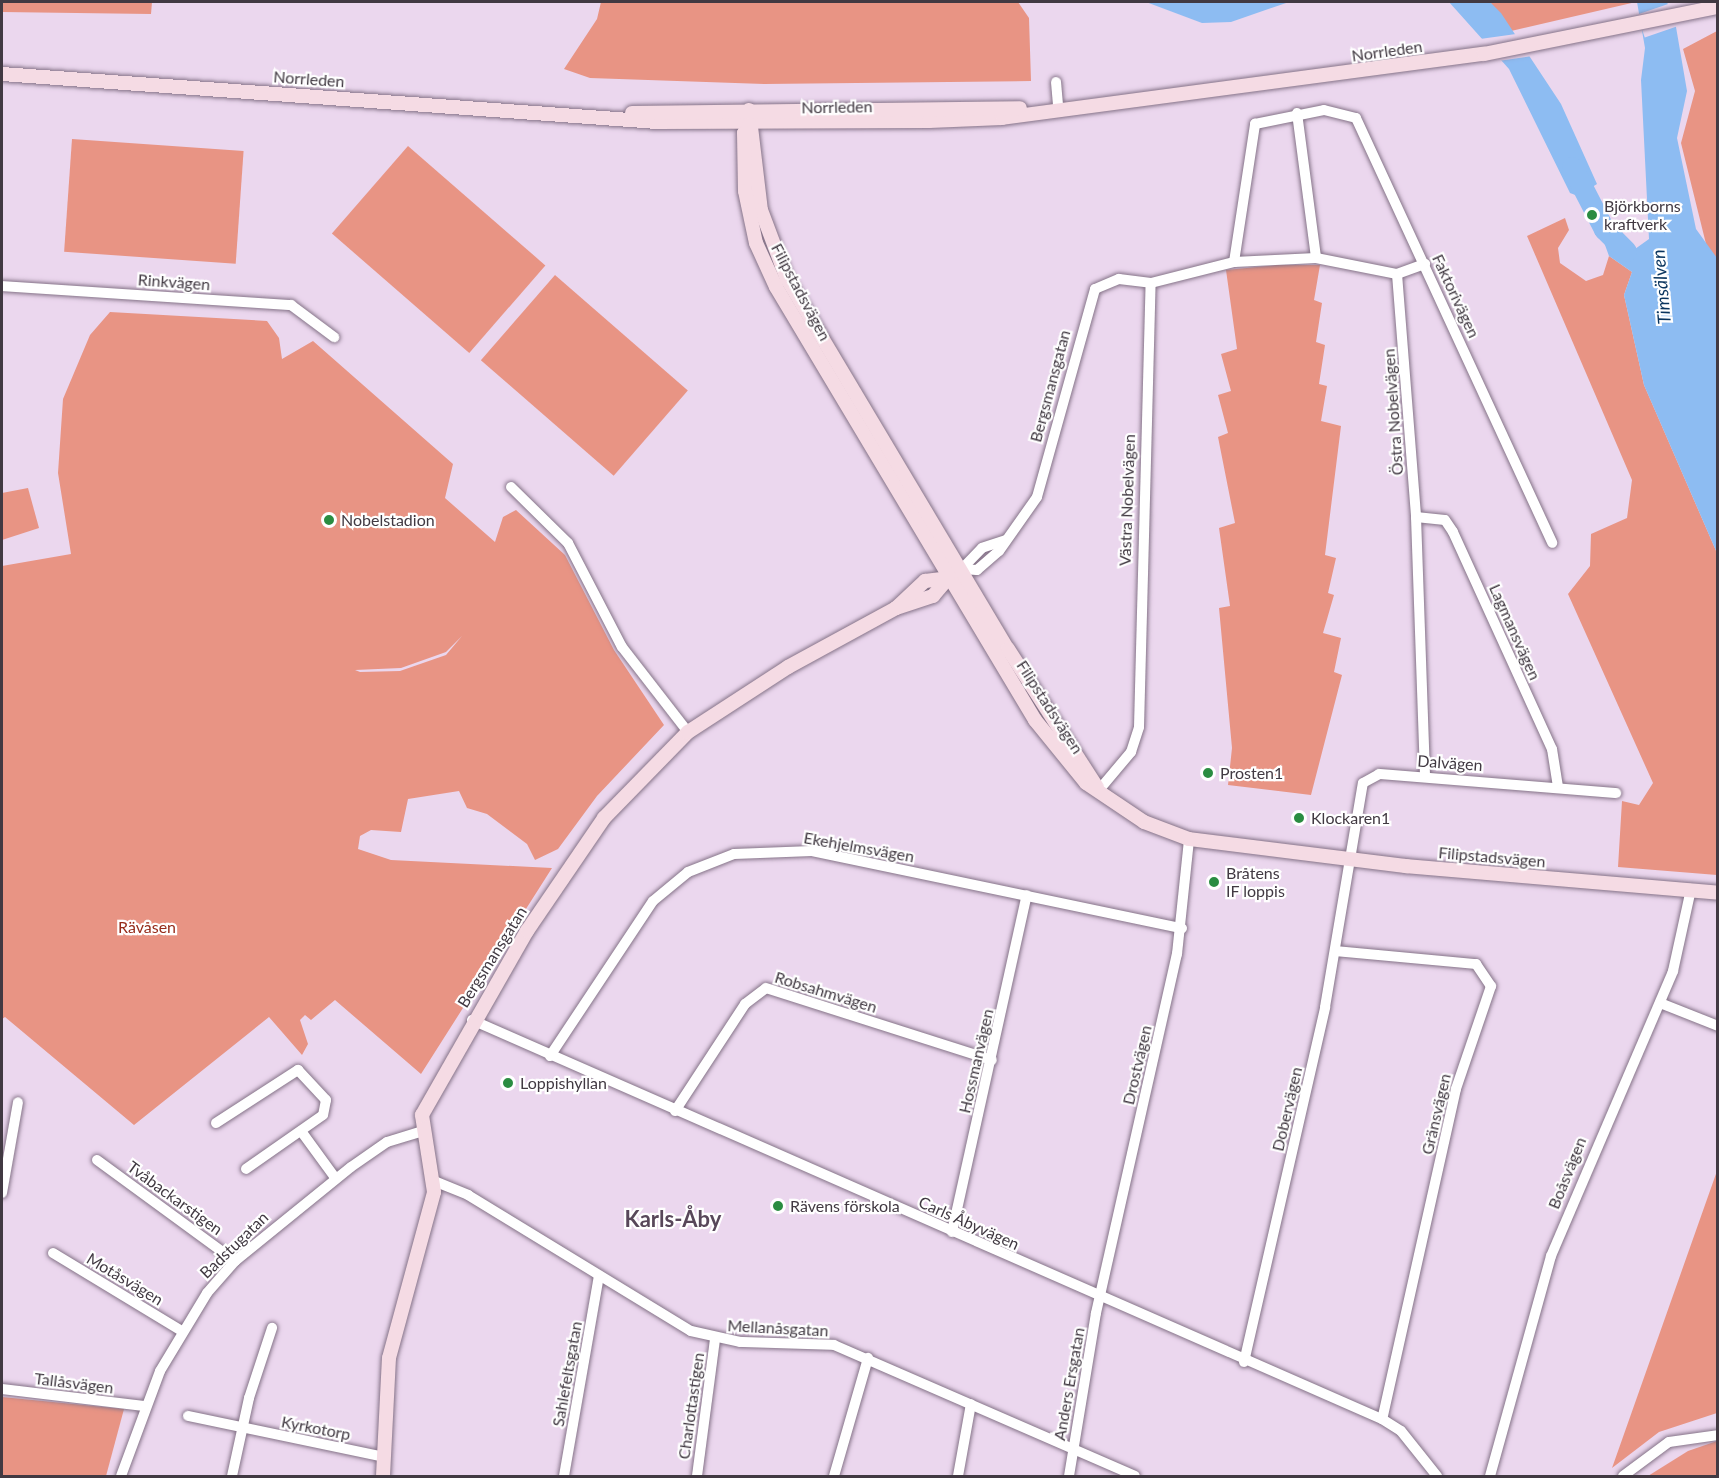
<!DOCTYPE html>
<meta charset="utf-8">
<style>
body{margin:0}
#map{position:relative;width:1719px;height:1478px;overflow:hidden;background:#ebd7ee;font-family:Lato,sans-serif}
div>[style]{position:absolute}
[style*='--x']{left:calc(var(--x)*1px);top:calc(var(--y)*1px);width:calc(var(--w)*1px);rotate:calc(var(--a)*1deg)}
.green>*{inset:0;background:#e89484;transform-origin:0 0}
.water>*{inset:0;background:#8dbcf2}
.pier>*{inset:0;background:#ebd7ee;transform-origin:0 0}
.river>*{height:21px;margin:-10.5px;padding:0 10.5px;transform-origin:10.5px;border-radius:10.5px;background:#8dbcf2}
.roads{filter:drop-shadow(0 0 2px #857388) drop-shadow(0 0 2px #857388)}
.street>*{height:10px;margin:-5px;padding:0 5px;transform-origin:5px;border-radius:5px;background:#fff}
.secondary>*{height:14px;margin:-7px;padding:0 7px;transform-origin:7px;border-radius:7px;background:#f5dbe4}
.dots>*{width:16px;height:16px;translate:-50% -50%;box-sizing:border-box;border:3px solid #fff;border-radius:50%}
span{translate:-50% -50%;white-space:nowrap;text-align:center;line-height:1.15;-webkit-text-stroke:4.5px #fff;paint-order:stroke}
.street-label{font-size:16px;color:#413942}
.poi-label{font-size:16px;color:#413942}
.left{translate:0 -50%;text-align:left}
.park-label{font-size:16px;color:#962c1b}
.water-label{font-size:18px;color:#09345e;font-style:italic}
.district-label{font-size:22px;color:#58475a;font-weight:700}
.frame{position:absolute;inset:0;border:3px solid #413942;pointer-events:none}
</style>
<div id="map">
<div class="green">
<i style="clip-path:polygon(2px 2px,152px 2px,151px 14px,2px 12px)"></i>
<i style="clip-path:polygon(601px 2px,1018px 2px,1029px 18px,1031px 81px,764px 84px,590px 78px,564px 69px,597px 19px)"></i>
<i style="clip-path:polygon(1490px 2px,1636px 2px,1511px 31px)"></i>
<i style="clip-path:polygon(1717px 31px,1717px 263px,1708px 252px,1681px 143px,1695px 91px,1683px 49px)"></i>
<i style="left:72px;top:139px;width:172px;height:113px;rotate:4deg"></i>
<i style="left:408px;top:146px;width:182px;height:116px;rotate:41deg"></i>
<i style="clip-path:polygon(1565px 218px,1569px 230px,1558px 248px,1560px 263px,1586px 281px,1603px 275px,1609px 256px,1632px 272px,1624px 295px,1644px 385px,1717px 553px,1717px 875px,1618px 867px,1622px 801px,1639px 805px,1653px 783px,1568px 594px,1590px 566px,1591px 534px,1627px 518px,1632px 480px,1527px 236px)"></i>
<i style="clip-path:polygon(1277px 265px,1320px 265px,1314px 300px,1322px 303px,1316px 342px,1325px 345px,1319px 384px,1327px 386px,1321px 421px,1341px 426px,1325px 555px,1336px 558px,1328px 593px,1334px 595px,1323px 633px,1341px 638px,1334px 672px,1342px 675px,1311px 795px,1228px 785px,1232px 748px,1219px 608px,1230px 606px,1219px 528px,1235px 523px,1218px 437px,1228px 433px,1218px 395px,1231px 391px,1221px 354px,1237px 349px,1226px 270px)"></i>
<i style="left:555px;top:275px;width:176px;height:113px;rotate:41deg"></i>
<i style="clip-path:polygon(evenodd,110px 312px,267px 321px,279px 338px,282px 359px,313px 341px,453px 464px,445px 498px,495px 542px,503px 517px,516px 510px,565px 555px,614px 650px,664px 725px,597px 796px,558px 849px,535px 860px,527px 844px,487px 814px,467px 808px,459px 791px,408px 799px,401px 832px,371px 830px,360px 836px,358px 849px,391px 860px,552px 868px,421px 1074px,335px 1000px,311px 1020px,305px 1015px,300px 1020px,308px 1044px,302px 1055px,269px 1017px,134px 1125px,5px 1017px,2px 1019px,2px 566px,71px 554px,58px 473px,63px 399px,90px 335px,110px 312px,462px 636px,446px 655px,400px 671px,360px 672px,355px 670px,401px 668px,446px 652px,462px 636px)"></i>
<i style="clip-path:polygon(28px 488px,39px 528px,2px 540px,2px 493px)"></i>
<i style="clip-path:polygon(1717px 1171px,1717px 1413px,1659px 1432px,1612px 1468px)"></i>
<i style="clip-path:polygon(2px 1397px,124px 1409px,106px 1476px,2px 1476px)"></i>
<i style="clip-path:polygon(1717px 1441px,1717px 1476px,1648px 1476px,1688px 1451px)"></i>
</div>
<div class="water">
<i style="clip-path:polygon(1146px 2px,1289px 2px,1231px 22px,1202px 23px)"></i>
<i style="clip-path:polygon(1449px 2px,1490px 2px,1501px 13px,1561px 104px,1597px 184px,1578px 196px,1570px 193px,1509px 69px)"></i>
<i style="clip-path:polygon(1637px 2px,1667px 2px,1676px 27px,1687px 91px,1677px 138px,1696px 229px,1717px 258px,1717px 553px,1644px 385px,1624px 295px,1632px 272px,1609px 256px,1601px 234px,1610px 229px,1635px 249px,1649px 239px,1641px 80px,1645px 48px)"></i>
</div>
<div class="pier">
<i style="left:1671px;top:3px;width:24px;height:36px;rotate:71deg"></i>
<i style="clip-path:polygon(1516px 34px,1532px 56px,1498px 61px,1480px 39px)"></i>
</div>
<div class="river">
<i style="--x:1572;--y:167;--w:70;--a:62.7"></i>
<i style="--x:1604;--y:229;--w:31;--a:45"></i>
</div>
<div class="roads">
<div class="street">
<i style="--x:1056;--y:82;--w:25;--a:85"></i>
<i style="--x:1297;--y:113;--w:146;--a:82.5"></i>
<i style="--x:1316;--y:258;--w:83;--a:11.2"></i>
<i style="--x:1397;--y:274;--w:244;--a:85.5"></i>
<i style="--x:1416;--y:517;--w:259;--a:88"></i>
<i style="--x:1234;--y:262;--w:140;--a:-81.3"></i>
<i style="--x:1255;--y:124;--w:70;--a:-11.5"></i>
<i style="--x:1324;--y:110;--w:33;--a:14"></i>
<i style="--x:1356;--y:118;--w:468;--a:65.2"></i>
<i style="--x:1397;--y:274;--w:30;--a:-20"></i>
<i style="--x:2;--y:286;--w:290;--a:3.8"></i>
<i style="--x:291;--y:305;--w:54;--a:36.7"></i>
<i style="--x:511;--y:487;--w:80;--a:44.5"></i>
<i style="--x:568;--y:543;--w:117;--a:62.6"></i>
<i style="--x:622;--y:647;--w:108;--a:52.2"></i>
<i style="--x:1416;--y:517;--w:29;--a:6"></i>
<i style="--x:1445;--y:520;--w:14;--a:56"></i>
<i style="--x:1453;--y:532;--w:239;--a:65.5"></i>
<i style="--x:1552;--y:749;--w:38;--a:81"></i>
<i style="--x:1006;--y:540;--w:25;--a:162"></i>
<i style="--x:982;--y:548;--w:29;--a:134"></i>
<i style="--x:962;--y:569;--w:15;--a:4"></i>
<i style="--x:977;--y:570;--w:29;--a:-41"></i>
<i style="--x:999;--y:551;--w:66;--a:-54.9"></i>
<i style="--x:1037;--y:497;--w:216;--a:-74.4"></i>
<i style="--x:1095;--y:289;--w:26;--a:-23"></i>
<i style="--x:1119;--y:279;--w:32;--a:7"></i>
<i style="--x:1099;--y:790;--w:50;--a:-49.9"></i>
<i style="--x:1131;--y:752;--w:26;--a:-72"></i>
<i style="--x:1139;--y:727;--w:444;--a:-88.5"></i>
<i style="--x:1151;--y:283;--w:86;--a:-14.2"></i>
<i style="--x:1234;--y:262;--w:82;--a:-2.8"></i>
<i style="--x:1335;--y:951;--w:142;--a:5.3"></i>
<i style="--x:1476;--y:964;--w:27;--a:56"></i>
<i style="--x:1491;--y:986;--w:109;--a:108.8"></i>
<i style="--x:1456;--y:1089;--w:338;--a:102.6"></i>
<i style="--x:1660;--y:1003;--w:62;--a:21.6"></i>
<i style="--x:472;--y:1020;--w:994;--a:23.68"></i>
<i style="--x:1382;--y:1419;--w:22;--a:32"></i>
<i style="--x:1401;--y:1431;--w:58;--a:51.3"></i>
<i style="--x:550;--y:1056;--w:186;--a:-56.4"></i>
<i style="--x:653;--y:901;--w:45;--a:-39.6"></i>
<i style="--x:688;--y:872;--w:49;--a:-21.4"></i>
<i style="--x:734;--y:854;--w:78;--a:-2.2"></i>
<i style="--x:812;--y:851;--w:378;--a:11.8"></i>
<i style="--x:675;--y:1111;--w:128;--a:-56.8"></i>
<i style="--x:745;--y:1004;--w:26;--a:-37"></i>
<i style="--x:766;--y:988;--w:237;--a:17.7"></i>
<i style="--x:216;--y:1123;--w:98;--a:-32.9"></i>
<i style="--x:298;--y:1070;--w:41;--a:47"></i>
<i style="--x:326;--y:1100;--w:15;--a:101"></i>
<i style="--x:323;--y:1115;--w:94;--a:145"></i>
<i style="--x:301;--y:1131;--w:59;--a:53.9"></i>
<i style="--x:97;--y:1160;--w:171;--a:36.2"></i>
<i style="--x:434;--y:1181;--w:37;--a:22"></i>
<i style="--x:468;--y:1195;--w:261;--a:31.4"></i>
<i style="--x:691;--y:1331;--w:50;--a:12.7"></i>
<i style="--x:740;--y:1342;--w:94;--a:1.8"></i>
<i style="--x:834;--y:1345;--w:328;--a:23.5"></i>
<i style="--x:2;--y:1193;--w:92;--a:-80"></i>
<i style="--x:952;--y:1232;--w:345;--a:-77.5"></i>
<i style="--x:53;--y:1253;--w:151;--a:31.2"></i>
<i style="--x:1244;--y:1362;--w:364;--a:-77.1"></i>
<i style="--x:1325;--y:1007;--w:227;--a:-80.4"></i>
<i style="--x:1363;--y:783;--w:18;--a:-29"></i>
<i style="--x:1379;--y:774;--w:238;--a:4.6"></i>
<i style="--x:2;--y:1389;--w:143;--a:6.8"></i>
<i style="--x:188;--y:1416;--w:200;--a:11.8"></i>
<i style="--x:121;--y:1476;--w:112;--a:-69.6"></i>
<i style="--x:160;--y:1371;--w:91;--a:-58.9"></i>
<i style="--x:207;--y:1293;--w:43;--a:-48.8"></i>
<i style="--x:235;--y:1261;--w:149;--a:-39"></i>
<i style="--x:351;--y:1167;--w:44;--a:-34.8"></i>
<i style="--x:387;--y:1142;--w:38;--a:-17"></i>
<i style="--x:232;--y:1476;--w:80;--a:-77.7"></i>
<i style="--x:249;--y:1398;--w:74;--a:-71.8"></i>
<i style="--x:564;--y:1476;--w:203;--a:-80.1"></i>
<i style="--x:697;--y:1476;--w:138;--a:-82.5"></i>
<i style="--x:834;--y:1476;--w:123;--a:-73.9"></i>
<i style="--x:958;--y:1476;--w:73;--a:-79.8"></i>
<i style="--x:1069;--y:1476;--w:165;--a:-80.6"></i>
<i style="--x:1096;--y:1313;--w:368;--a:-77.3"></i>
<i style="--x:1177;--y:954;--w:116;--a:-84"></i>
<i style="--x:1490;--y:1476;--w:228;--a:-74.5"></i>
<i style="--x:1551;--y:1256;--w:310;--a:-66.8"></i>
<i style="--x:1673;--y:971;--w:84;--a:-77.6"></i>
<i style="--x:1623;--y:1476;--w:57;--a:-36.5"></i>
<i style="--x:1669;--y:1442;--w:49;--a:-8.1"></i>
</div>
<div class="secondary">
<i style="--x:2;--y:74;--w:657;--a:4.19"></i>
<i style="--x:657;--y:122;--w:272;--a:-0.2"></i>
<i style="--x:929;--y:121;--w:73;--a:-2.4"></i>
<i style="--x:1002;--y:118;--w:486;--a:-7.6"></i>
<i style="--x:1484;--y:54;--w:239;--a:-11.4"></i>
<i style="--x:749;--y:110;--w:101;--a:83.2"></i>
<i style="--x:761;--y:210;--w:74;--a:69.4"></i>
<i style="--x:787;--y:279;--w:431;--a:59.2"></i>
<i style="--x:1008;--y:649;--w:164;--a:57.2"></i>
<i style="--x:632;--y:113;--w:388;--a:-0.7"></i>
<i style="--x:750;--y:125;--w:10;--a:127"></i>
<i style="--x:744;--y:133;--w:58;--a:89"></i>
<i style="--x:745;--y:191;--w:53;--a:78.1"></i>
<i style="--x:756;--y:243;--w:48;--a:65.6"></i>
<i style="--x:776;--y:287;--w:505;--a:59.11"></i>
<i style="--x:1035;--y:720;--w:81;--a:51"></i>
<i style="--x:1086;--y:783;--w:70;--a:33.9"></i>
<i style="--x:1144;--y:822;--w:48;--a:20.7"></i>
<i style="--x:1189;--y:839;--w:219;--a:7.1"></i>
<i style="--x:1406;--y:866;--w:313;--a:4.9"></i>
<i style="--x:896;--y:608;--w:39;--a:-18"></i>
<i style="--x:933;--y:596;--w:23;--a:-50"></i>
<i style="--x:383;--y:1476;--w:118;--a:-87.1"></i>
<i style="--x:389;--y:1358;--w:172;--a:-74.8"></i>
<i style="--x:434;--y:1192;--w:78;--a:-98.9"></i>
<i style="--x:422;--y:1115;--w:212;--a:-60.3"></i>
<i style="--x:527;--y:931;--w:137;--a:-55.7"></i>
<i style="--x:604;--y:818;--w:120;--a:-45.7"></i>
<i style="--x:688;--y:732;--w:119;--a:-33"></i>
<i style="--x:788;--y:667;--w:123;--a:-28.6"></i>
<i style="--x:896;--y:608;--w:40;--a:-43"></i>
<i style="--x:925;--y:581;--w:23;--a:-7"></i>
</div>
</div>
<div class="dots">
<i style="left:1592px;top:215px;background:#2a8c41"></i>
<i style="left:329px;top:520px;background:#2a8c41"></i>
<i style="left:1208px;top:773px;background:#2a8c41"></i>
<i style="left:1299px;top:818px;background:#2a8c41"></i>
<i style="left:1214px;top:882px;background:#2a8c41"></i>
<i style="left:508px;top:1083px;background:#2a8c41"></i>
<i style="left:778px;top:1206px;background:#2a8c41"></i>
</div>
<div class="street-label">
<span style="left:1387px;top:51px;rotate:-8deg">Norrleden</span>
<span style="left:309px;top:79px;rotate:4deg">Norrleden</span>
<span style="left:837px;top:107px;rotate:-1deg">Norrleden</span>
<span style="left:174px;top:282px;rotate:4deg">Rinkvägen</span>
<span style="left:801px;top:292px;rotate:62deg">Filipstadsvägen</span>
<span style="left:1456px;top:296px;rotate:65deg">Faktorivägen</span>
<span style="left:1050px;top:386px;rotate:-75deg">Bergsmansgatan</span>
<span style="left:1393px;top:412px;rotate:-94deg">Östra Nobelvägen</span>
<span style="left:1127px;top:500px;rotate:-88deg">Västra Nobelvägen</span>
<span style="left:1515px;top:632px;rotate:66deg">Lagmansvägen</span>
<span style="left:1050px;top:707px;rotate:57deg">Filipstadsvägen</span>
<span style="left:1450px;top:763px;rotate:4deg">Dalvägen</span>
<span style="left:859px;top:847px;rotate:10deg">Ekehjelmsvägen</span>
<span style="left:1492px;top:857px;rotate:5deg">Filipstadsvägen</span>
<span style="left:492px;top:957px;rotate:-58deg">Bergsmansgatan</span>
<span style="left:826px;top:992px;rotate:17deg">Robsahmvägen</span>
<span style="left:976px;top:1061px;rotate:-77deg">Hossmanvägen</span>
<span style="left:1137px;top:1065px;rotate:-77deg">Drostvägen</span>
<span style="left:1287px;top:1109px;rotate:-77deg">Dobervägen</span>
<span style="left:1436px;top:1114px;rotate:-77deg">Gränsvägen</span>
<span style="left:1567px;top:1173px;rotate:-68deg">Boåsvägen</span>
<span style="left:175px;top:1198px;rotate:36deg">Tvåbackarstigen</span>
<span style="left:969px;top:1223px;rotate:24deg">Carls Åbyvägen</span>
<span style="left:234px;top:1245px;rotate:-44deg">Badstugatan</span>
<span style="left:125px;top:1279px;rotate:31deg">Motåsvägen</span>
<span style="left:778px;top:1328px;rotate:3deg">Mellanåsgatan</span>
<span style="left:567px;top:1374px;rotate:-80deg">Sahlefeltsgatan</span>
<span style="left:74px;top:1383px;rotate:7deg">Tallåsvägen</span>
<span style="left:1069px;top:1384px;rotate:-80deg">Anders Ersgatan</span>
<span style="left:691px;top:1406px;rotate:-82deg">Charlottastigen</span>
<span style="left:316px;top:1428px;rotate:11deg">Kyrkotorp</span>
</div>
<div class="poi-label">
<span class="left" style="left:1604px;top:215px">Björkborns<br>kraftverk</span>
<span class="left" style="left:341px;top:520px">Nobelstadion</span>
<span class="left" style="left:1220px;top:773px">Prosten1</span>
<span class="left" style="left:1311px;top:818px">Klockaren1</span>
<span class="left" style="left:1226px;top:882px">Bråtens<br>IF loppis</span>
<span class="left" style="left:520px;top:1083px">Loppishyllan</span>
<span class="left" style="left:790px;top:1206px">Rävens förskola</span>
</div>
<div class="park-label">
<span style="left:147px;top:927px">Rävåsen</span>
</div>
<div class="water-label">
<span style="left:1661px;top:287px;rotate:-95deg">Timsälven</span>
</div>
<div class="district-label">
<span style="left:673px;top:1219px">Karls-Åby</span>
</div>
<div class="frame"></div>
</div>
